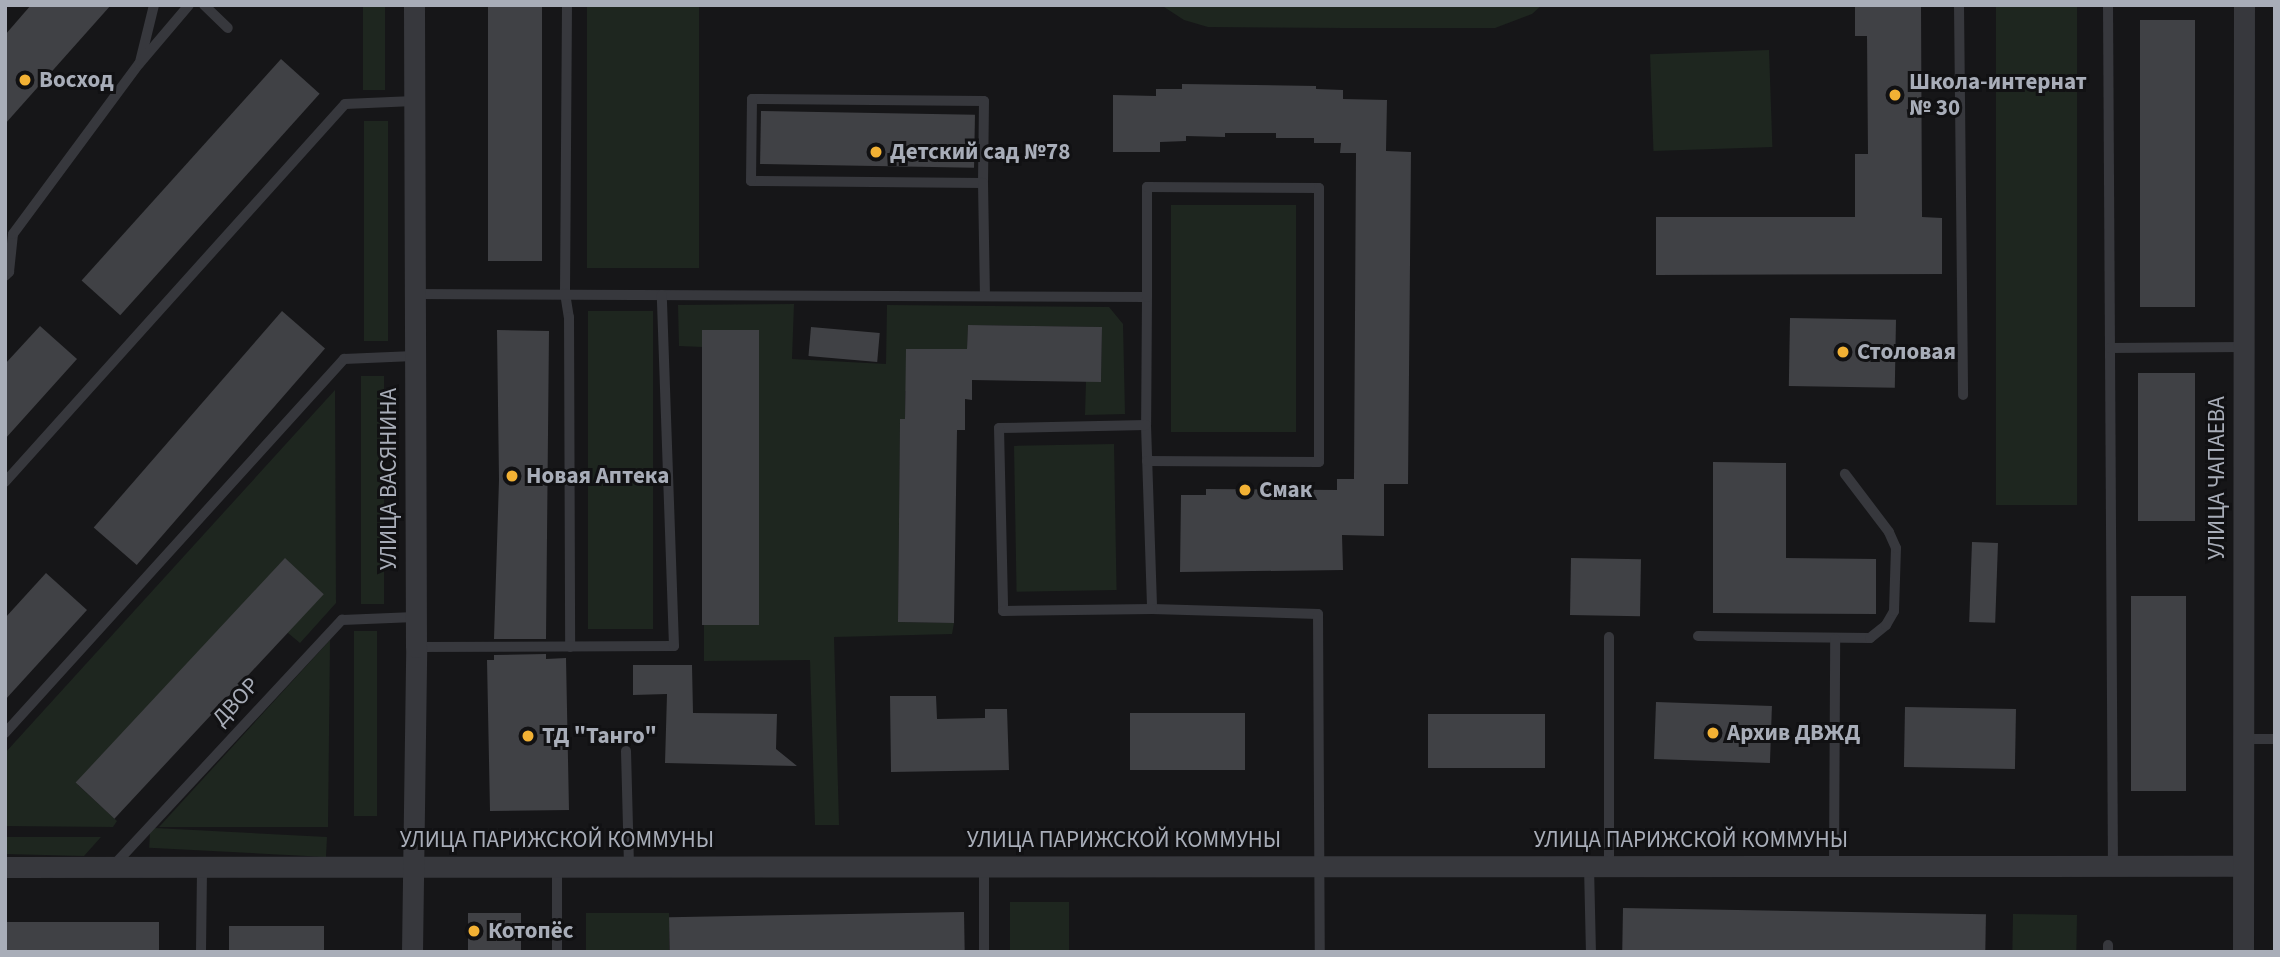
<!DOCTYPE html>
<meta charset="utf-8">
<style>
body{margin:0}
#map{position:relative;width:2280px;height:957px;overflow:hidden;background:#161618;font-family:"Source Sans 3",sans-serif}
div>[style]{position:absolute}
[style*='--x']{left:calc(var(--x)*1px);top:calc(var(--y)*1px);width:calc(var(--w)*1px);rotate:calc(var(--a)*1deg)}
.green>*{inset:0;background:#1e261f;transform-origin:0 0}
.building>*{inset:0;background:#404145;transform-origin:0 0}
.lane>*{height:10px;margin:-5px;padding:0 5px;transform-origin:5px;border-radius:5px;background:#37383d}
.street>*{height:21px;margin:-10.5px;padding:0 10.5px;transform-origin:10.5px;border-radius:10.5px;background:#37383d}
.dots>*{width:19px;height:19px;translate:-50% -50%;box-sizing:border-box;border:4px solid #111113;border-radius:50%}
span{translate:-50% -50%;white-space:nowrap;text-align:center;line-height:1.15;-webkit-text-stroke:6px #111113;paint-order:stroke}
.poi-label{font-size:23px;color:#a8adb8;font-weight:700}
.left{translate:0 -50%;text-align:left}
.street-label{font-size:23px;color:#a8adb8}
.frame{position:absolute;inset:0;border:7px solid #a8adb8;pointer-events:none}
</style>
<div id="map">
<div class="green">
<i style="left:363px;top:5px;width:22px;height:85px"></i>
<i style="left:587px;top:5px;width:112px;height:263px"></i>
<i style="clip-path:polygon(1161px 5px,1542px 5px,1532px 14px,1495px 28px,1345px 28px,1208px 27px,1184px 20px)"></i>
<i style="left:1996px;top:5px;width:81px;height:500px"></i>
<i style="left:1769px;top:50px;width:97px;height:119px;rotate:88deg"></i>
<i style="left:364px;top:121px;width:24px;height:220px"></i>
<i style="left:1171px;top:205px;width:125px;height:227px"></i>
<i style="clip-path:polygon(794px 304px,792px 359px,886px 364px,887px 305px,1109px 307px,1123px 324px,1125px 414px,1085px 415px,1086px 381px,1101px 381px,1102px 327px,968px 325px,967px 349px,913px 391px,905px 391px,905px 419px,900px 420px,898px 622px,954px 623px,952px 634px,834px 637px,839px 825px,815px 825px,810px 660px,704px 661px,704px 625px,759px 625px,759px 331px,703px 347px,679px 346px,678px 305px)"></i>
<i style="left:588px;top:311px;width:65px;height:318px"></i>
<i style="left:361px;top:376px;width:23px;height:228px"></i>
<i style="clip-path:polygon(335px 390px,336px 603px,300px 643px,288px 633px,285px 559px,78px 785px,117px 821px,113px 827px,5px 826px,5px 753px)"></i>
<i style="left:1114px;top:444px;width:146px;height:100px;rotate:89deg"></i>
<i style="left:377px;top:631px;width:185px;height:23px;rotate:90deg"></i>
<i style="clip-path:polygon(330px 640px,328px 827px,159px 827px)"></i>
<i style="clip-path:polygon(5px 837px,101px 837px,84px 856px,5px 854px)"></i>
<i style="left:327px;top:837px;width:20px;height:177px;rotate:93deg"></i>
<i style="left:1010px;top:902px;width:59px;height:50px"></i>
<i style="left:586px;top:913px;width:83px;height:39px"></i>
<i style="left:2013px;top:914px;width:64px;height:38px;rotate:1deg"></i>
</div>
<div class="building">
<i style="clip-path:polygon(31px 5px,111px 5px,5px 124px,5px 35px)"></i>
<i style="left:488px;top:5px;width:54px;height:256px"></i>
<i style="clip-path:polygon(1855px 5px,1921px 5px,1922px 217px,1942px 218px,1942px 274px,1656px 275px,1656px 217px,1855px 217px,1855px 154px,1868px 154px,1867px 36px,1855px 36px)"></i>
<i style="left:2140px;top:20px;width:55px;height:287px"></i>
<i style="left:281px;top:59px;width:52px;height:298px;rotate:42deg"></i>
<i style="clip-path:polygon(1182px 84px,1316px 86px,1316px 89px,1343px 90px,1343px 99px,1387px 100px,1386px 151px,1411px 152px,1408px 484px,1384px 484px,1384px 536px,1342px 535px,1343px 570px,1180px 572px,1181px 495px,1206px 495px,1206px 489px,1337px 490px,1337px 479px,1354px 479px,1356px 153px,1340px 153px,1341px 143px,1314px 143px,1314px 138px,1276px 138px,1276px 133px,1225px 133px,1225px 137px,1186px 136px,1186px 141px,1160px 142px,1160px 152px,1113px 152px,1113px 95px,1156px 96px,1156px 89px,1182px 89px)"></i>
<i style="left:761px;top:111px;width:214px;height:53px;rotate:1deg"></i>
<i style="left:282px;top:311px;width:57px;height:287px;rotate:41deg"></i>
<i style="left:1790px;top:318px;width:106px;height:68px;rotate:1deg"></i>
<i style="clip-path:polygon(968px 325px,1102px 327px,1101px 382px,972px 380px,972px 400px,965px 399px,965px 430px,957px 430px,954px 623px,898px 622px,900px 419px,905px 419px,906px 349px,967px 349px)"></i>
<i style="clip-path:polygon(40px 326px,77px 359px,5px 439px,5px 364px)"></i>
<i style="left:811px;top:327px;width:69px;height:29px;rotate:5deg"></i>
<i style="clip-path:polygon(497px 330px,549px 331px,546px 639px,494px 639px,499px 480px)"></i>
<i style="left:702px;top:330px;width:57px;height:295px"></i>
<i style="left:2138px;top:373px;width:57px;height:148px"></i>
<i style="clip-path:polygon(1713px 462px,1786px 463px,1786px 558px,1876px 559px,1876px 614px,1713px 613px)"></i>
<i style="left:1972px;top:542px;width:26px;height:80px;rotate:2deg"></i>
<i style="left:285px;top:558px;width:53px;height:307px;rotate:43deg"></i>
<i style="left:1571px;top:558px;width:70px;height:57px;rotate:1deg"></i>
<i style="clip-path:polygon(46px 573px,87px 610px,5px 700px,5px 618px)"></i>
<i style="left:2131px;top:596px;width:55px;height:195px"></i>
<i style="clip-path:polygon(546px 654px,546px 659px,566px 658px,569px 810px,490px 811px,487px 660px,494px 660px,494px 655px)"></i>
<i style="clip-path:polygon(633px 665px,692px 665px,693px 713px,777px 714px,776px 749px,797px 766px,665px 763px,667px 694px,633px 695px)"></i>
<i style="clip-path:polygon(890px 696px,936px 696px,937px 719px,985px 718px,985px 709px,1007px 709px,1009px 770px,891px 772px)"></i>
<i style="left:1656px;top:702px;width:116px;height:57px;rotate:2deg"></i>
<i style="left:1905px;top:707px;width:111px;height:60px;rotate:1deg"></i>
<i style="left:1130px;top:713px;width:115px;height:57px"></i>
<i style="left:1428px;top:714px;width:117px;height:54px"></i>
<i style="left:1623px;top:908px;width:363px;height:44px;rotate:1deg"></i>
<i style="left:964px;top:912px;width:40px;height:295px;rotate:89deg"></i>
<i style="left:521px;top:913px;width:39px;height:53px;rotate:90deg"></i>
<i style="left:5px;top:922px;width:154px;height:30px"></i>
<i style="left:229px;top:926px;width:95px;height:26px"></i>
</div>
<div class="lane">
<i style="--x:204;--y:5;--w:33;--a:44"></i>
<i style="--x:567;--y:5;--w:288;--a:90.4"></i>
<i style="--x:565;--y:293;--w:24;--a:81"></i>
<i style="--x:569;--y:317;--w:330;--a:89.8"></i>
<i style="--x:1959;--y:5;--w:390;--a:89.4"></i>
<i style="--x:2108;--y:5;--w:861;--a:89.67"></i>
<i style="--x:140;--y:62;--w:59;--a:-76.2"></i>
<i style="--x:752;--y:99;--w:232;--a:0.5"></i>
<i style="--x:984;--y:101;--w:82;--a:90.7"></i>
<i style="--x:983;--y:183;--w:232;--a:-179.5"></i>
<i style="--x:751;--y:181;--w:82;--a:-89.3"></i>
<i style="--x:983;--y:183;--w:113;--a:89"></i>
<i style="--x:5;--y:276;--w:6;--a:-45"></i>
<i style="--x:9;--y:272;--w:38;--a:-84"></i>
<i style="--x:13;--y:234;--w:212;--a:-53.5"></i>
<i style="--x:139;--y:64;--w:77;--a:-49.7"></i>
<i style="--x:414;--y:294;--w:733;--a:0.23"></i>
<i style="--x:1147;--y:297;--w:128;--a:90.4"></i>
<i style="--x:1146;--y:425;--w:184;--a:88.1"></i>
<i style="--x:1152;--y:609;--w:166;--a:1.7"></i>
<i style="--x:1318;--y:614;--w:338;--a:89.7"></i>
<i style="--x:1147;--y:297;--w:110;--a:-90"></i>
<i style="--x:1147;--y:187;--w:172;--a:0.3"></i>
<i style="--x:1319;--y:188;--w:274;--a:90"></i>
<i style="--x:1319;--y:462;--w:172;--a:-179.7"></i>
<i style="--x:2110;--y:348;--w:134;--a:-0.4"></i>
<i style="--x:1146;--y:425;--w:147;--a:178.8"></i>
<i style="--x:999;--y:428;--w:183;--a:88.7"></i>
<i style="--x:1003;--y:611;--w:149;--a:-0.8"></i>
<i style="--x:5;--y:482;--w:508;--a:-48.03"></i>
<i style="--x:345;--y:104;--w:69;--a:-2.5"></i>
<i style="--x:1698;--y:636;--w:172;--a:0.7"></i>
<i style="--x:1870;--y:638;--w:21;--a:-39"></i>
<i style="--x:1886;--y:625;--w:16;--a:-60"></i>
<i style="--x:1894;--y:611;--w:63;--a:-88.2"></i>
<i style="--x:1896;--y:548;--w:17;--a:-114"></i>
<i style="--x:1889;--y:532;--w:73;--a:-127.2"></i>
<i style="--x:1609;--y:637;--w:230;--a:90"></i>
<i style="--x:416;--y:647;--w:258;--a:-0.2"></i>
<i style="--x:674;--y:646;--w:351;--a:-92"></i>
<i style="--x:5;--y:733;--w:505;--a:-47.81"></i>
<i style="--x:344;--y:359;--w:70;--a:-2.5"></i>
<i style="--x:2243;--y:739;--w:32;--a:0"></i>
<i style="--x:626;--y:751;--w:116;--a:88.5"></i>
<i style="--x:114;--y:865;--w:335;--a:-47.1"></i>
<i style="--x:342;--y:620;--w:73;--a:-2.4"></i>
<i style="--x:1589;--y:866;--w:86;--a:88.7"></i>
<i style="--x:1834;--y:866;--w:227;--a:-89.7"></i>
<i style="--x:557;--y:867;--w:85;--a:90"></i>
<i style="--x:2108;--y:945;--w:7;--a:90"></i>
<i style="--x:201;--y:952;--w:85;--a:-89.3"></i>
<i style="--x:984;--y:952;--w:86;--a:-90"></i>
</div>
<div class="street">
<i style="--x:5;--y:867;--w:2238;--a:-0.03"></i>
<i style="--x:412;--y:952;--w:305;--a:-89.2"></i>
<i style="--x:416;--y:647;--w:642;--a:-90.18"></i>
<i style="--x:2243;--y:952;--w:947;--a:-89.94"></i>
</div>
<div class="dots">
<i style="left:25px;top:80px;background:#f2b134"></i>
<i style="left:1895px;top:95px;background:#f2b134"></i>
<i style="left:876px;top:152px;background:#f2b134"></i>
<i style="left:1843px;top:352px;background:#f2b134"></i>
<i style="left:512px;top:476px;background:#f2b134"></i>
<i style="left:1245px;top:490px;background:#f2b134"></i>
<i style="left:1713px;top:733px;background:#f2b134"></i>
<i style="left:528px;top:736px;background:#f2b134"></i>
<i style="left:474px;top:931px;background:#f2b134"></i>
</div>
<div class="poi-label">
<span class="left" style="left:39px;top:80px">Восход</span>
<span class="left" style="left:1909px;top:95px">Школа-интернат<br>№ 30</span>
<span class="left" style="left:890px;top:152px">Детский сад №78</span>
<span class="left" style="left:1857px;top:352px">Столовая</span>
<span class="left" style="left:526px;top:476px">Новая Аптека</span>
<span class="left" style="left:1259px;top:490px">Смак</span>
<span class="left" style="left:1727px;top:733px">Архив ДВЖД</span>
<span class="left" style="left:542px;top:736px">ТД "Танго"</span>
<span class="left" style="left:488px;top:931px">Котопёс</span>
</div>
<div class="street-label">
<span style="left:2217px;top:478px;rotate:-90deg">УЛИЦА ЧАПАЕВА</span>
<span style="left:389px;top:479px;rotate:-90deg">УЛИЦА ВАСЯНИНА</span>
<span style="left:236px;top:702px;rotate:-47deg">ДВОР</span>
<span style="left:557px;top:840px">УЛИЦА ПАРИЖСКОЙ КОММУНЫ</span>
<span style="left:1124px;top:840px">УЛИЦА ПАРИЖСКОЙ КОММУНЫ</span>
<span style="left:1691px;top:840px">УЛИЦА ПАРИЖСКОЙ КОММУНЫ</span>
</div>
<div class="frame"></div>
</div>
